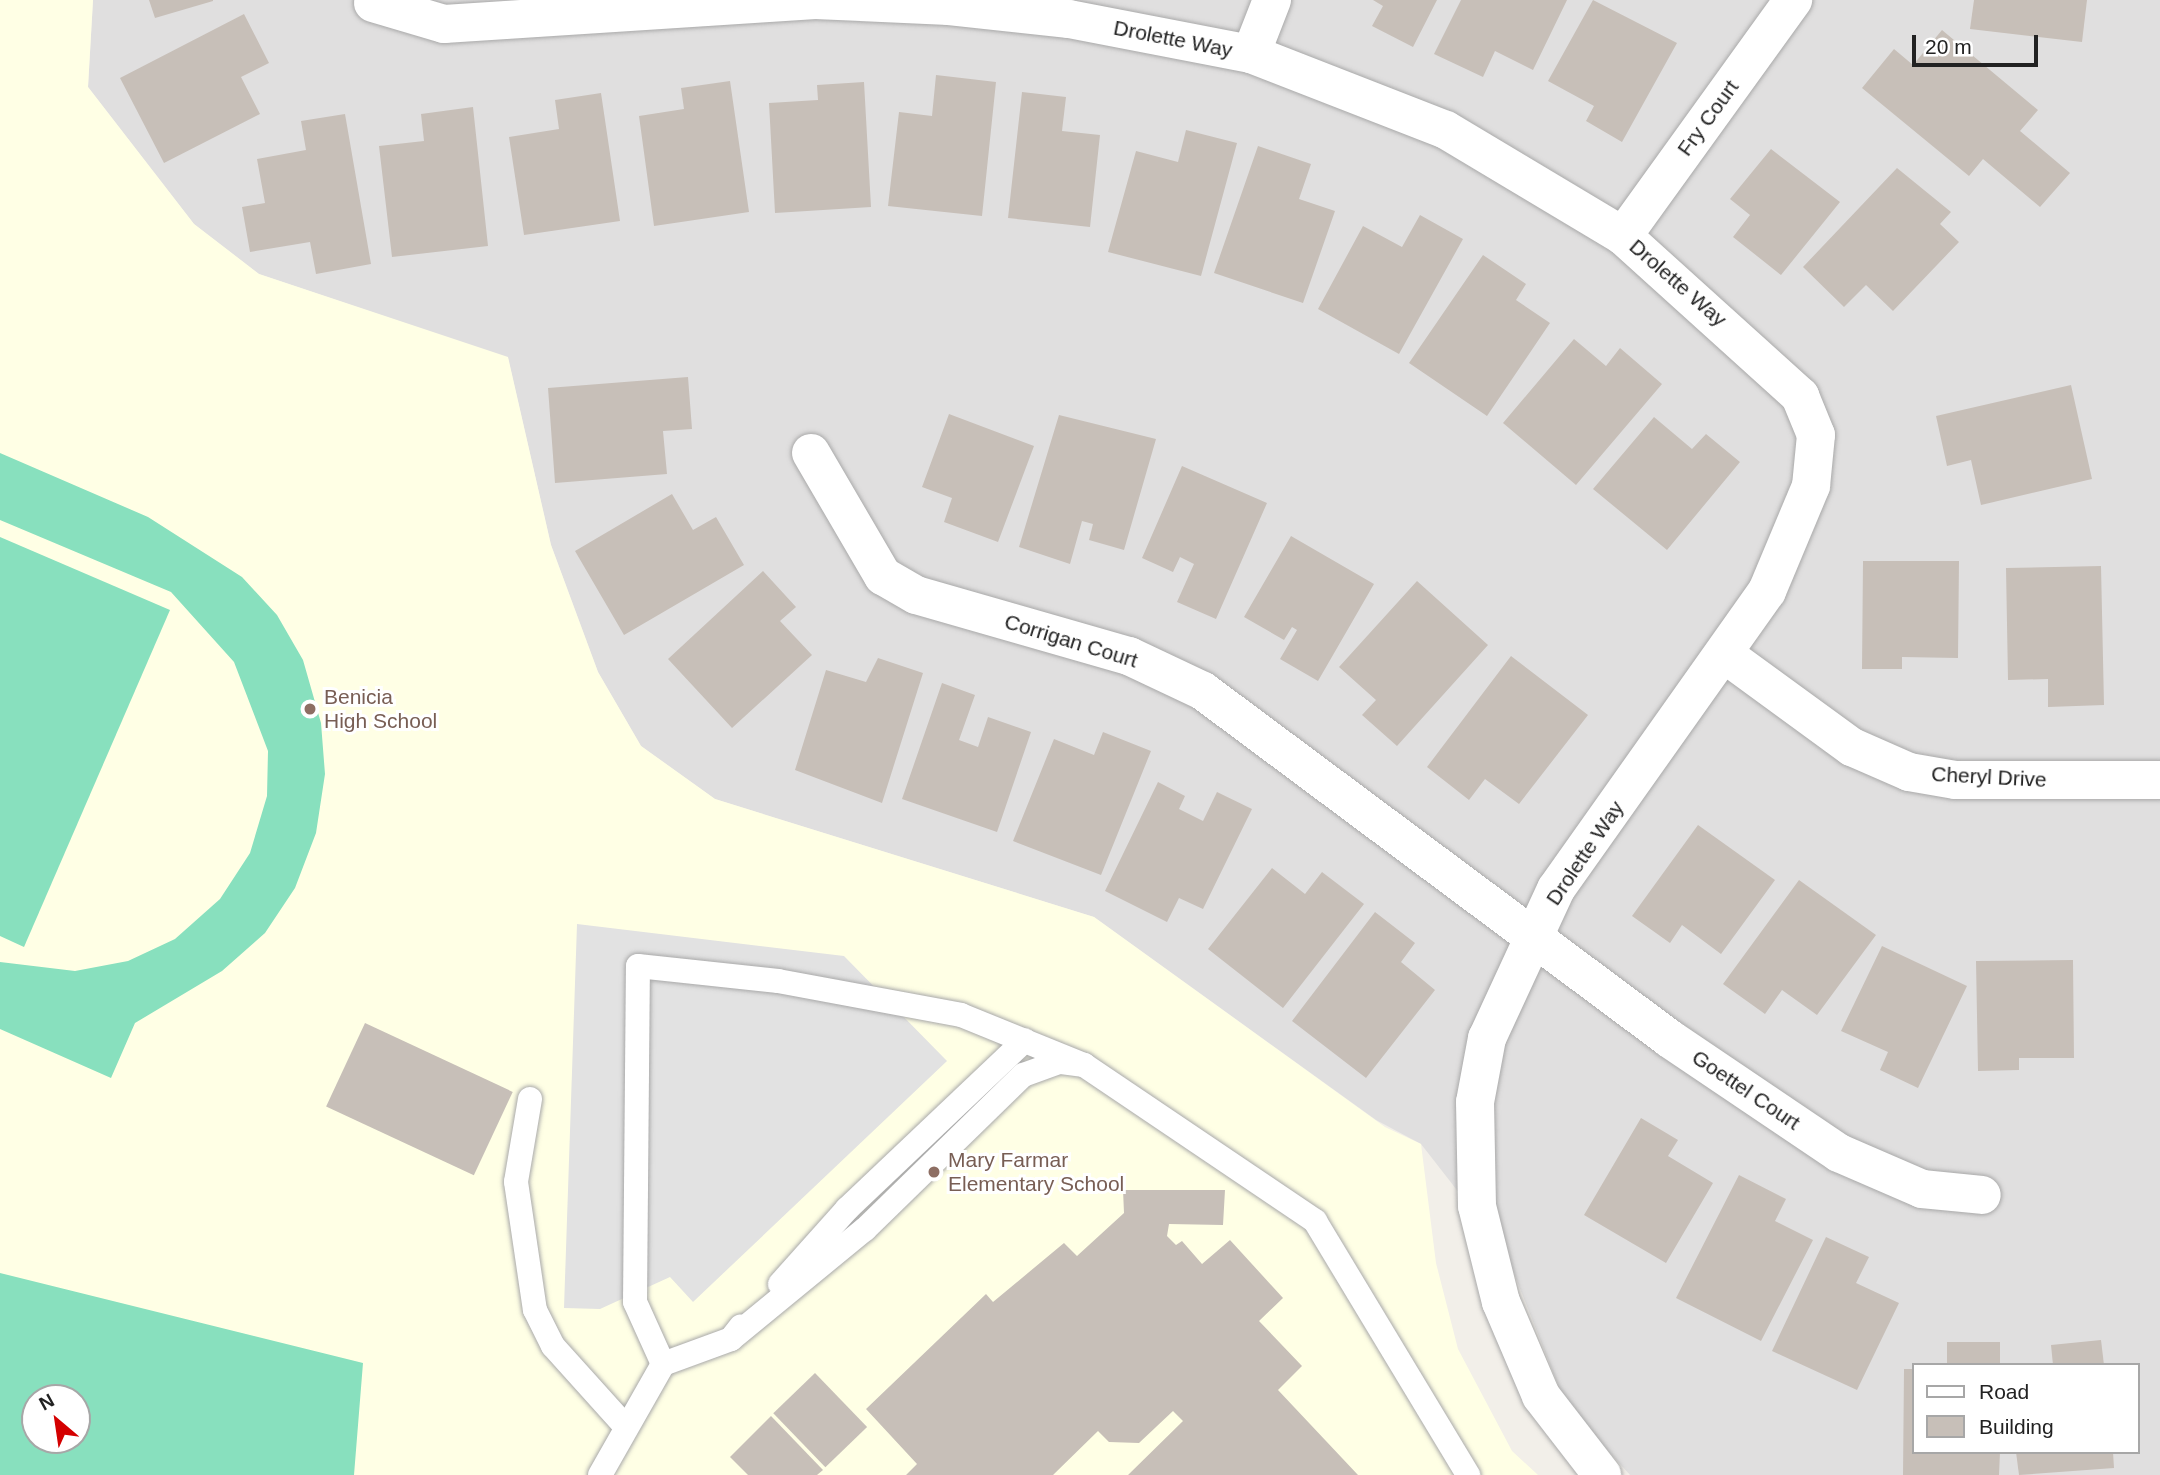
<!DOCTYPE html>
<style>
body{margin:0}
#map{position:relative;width:2160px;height:1475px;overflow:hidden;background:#f2efe9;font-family:Arial,sans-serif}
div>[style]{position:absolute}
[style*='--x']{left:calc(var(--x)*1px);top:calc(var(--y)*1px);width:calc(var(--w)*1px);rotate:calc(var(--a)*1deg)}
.residential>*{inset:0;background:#e0dfdf}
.education>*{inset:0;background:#ffffe5}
.pitch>*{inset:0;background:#88e0be}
.parking>*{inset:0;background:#e2e2e2}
.building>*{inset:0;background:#c7bfb8;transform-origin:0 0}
.roads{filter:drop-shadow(0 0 2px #a9a9a9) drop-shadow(0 0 2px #a9a9a9)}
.service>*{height:24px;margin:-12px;padding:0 12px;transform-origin:12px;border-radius:12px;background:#fff}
.minor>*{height:38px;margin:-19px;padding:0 19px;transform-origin:19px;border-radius:19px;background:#fff}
.dots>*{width:19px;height:19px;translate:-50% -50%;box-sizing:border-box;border:4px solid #fff;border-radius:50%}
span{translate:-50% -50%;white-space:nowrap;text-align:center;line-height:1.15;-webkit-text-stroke:6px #fff;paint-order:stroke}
.street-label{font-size:21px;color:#222}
.education-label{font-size:21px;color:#785e54}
.left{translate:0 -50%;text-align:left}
.legend{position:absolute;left:1912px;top:1363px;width:228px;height:91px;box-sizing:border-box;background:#fff;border:2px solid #a7a7a7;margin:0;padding:9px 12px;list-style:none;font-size:21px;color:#222}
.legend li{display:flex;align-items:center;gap:14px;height:35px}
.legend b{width:35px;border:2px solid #a7a7a7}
.north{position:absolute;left:21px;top:1384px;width:70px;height:70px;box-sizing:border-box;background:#fff;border:2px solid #a7a7a7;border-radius:50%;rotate:331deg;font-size:19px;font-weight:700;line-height:28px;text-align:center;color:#222}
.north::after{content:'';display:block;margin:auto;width:24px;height:32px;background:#d40000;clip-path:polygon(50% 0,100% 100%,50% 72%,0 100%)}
.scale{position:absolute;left:1912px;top:35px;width:126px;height:32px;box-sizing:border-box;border:4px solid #222;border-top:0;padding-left:9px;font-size:21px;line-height:24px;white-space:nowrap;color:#222;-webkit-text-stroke:5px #fff;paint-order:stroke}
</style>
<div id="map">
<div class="residential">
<i style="clip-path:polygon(evenodd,93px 0,2160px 0,2160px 1475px,1630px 1475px,1566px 1405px,1506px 1253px,1421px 1144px,1376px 1120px,1094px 917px,715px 799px,641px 746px,598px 672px,551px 545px,508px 358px,259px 274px,194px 224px,88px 87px,93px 0,1913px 1365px,2137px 1365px,2137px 1452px,1913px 1452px,1913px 1365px)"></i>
</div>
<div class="education">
<i style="clip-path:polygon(evenodd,0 0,93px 0,88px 87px,194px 224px,259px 274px,508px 357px,551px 545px,598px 672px,641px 746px,715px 799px,1094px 917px,1385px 1127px,1421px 1144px,1436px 1263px,1458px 1349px,1512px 1451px,1538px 1475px,0 1475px,0 0,35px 1398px,77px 1398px,77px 1440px,35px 1440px,35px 1398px)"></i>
</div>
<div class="pitch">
<i style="clip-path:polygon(0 453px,148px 517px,242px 577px,277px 615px,303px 660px,321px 723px,325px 774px,316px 833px,295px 888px,265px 933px,222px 971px,135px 1023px,111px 1078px,0 1029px,0 962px,75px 971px,128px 961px,175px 939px,220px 899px,250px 853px,267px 796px,268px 751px,234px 662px,171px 592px,0 520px)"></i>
<i style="clip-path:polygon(0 537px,170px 610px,24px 947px,0 936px)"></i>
<i style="clip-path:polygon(evenodd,0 1273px,363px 1363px,354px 1475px,0 1475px,0 1273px,77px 1398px,77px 1440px,35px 1440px,35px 1398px,77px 1398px)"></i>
</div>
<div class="parking">
<i style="clip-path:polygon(577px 924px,844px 956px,947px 1061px,693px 1302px,670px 1277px,600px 1309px,564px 1308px)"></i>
</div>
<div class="building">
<i style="clip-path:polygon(149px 0,213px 0,213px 1px,155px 18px)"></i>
<i style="clip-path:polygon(1373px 0,1437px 0,1413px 47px,1372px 26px,1383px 6px)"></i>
<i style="clip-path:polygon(1461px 0,1567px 0,1533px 70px,1495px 51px,1483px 77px,1434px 54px)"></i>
<i style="clip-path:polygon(1593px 0,1677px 43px,1622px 142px,1586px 121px,1594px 106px,1548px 81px)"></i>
<i style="clip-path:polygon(1974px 0,2087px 0,2082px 42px,1970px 29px)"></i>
<i style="clip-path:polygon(244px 14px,269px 63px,241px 77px,260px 114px,164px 163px,120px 78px)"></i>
<i style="clip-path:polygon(1942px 30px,2038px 110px,2020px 131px,2070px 173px,2040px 207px,1983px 159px,1969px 176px,1862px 88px,1894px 49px,1913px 65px)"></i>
<i style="clip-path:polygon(936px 75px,996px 82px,982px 216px,888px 206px,899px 112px,932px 116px)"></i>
<i style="clip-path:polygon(730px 81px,749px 212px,654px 226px,639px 116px,684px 109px,681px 88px)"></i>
<i style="clip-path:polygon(864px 82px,871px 207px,775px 213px,769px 103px,818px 100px,817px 85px)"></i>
<i style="clip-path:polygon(1022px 92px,1066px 97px,1062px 131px,1100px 135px,1090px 227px,1008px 218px)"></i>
<i style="clip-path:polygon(601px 93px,620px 221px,524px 235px,509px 137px,559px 129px,555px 100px)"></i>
<i style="clip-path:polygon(473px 107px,488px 246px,392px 257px,379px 146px,424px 141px,421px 114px)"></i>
<i style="clip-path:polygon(345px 114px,371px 264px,316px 274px,310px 242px,250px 252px,242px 207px,265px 203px,257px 159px,306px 150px,301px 121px)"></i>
<i style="clip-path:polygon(1186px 130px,1237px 143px,1201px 276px,1108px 252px,1136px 151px,1178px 162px)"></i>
<i style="clip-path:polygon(1258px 146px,1311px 164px,1299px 199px,1335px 211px,1303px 303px,1214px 273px)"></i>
<i style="clip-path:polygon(1771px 149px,1840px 202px,1781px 275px,1733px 237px,1750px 215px,1730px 199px)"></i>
<i style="clip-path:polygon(1897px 168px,1951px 212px,1940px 224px,1959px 242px,1893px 311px,1866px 285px,1844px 307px,1803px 267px)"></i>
<i style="clip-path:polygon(1420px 215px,1463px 239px,1399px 354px,1318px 309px,1363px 226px,1402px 247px)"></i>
<i style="clip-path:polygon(1483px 255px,1526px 284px,1516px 300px,1550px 323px,1487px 416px,1409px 363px)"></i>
<i style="clip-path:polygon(1574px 339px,1606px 366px,1620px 348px,1662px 384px,1576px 485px,1503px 423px)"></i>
<i style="clip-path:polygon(688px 377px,692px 429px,663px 431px,667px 474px,555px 483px,548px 388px)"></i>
<i style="clip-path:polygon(2071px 385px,2092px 479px,1981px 505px,1971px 460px,1947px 466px,1936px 416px)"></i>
<i style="clip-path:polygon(949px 414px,1034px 446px,998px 542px,944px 522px,952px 498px,922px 487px)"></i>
<i style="clip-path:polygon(1059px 415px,1156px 439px,1124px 550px,1089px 540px,1093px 524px,1082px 521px,1070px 564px,1019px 547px)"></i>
<i style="clip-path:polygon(1654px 417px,1692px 449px,1706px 434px,1740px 462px,1667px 550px,1593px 489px)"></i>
<i style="clip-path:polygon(1182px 466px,1267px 503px,1216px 619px,1177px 602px,1194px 564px,1180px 557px,1173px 572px,1142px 558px)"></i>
<i style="clip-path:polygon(672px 494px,693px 530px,716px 517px,744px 565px,624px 635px,575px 551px)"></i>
<i style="clip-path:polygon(1291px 536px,1374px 584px,1318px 681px,1280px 659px,1297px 630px,1292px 627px,1284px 640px,1244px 617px)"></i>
<i style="clip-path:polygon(1863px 561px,1959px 561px,1958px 658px,1902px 657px,1902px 669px,1862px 669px)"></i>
<i style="clip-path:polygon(2101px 566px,2104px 705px,2048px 707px,2048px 679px,2008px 680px,2006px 568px)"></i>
<i style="clip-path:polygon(763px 571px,796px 607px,780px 621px,812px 655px,732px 728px,668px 659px)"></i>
<i style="clip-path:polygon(1417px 581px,1488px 645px,1397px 746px,1362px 715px,1376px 700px,1339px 667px)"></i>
<i style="clip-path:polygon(1511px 656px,1588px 715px,1519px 804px,1485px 779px,1469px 800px,1427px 767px)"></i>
<i style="clip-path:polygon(878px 658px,923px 673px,882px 803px,795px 770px,826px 670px,866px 682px)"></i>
<i style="clip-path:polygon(942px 683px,975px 695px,959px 740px,978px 747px,988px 717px,1031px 732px,997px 832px,902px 799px)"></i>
<i style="clip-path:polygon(1103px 732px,1151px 751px,1101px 875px,1013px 841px,1054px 739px,1094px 755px)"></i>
<i style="clip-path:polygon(1158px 782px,1185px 796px,1179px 809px,1203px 821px,1217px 792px,1252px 809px,1203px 909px,1179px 898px,1167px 922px,1105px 891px)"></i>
<i style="clip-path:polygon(1698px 825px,1775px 880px,1721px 954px,1682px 925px,1670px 943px,1632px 916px)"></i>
<i style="clip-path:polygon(1272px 868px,1305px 894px,1322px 872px,1364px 904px,1283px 1008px,1208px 949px)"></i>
<i style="clip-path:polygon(1799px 880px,1876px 935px,1817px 1015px,1782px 990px,1765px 1014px,1723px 984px)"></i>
<i style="clip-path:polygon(1375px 912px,1415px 943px,1401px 962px,1435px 990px,1366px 1078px,1292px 1021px)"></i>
<i style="clip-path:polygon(1882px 946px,1967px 986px,1918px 1088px,1880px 1070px,1888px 1052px,1841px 1031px)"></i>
<i style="clip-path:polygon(2073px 960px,2074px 1058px,2019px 1058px,2019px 1070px,1978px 1071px,1976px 961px)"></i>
<i style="left:365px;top:1023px;width:163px;height:92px;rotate:25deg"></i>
<i style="clip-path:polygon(1641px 1118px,1678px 1140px,1668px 1156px,1713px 1183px,1666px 1263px,1584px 1215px)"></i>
<i style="clip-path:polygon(1739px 1175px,1786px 1199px,1775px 1221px,1813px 1240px,1761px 1341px,1676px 1298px)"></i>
<i style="clip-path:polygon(1123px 1190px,1225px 1190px,1223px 1225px,1169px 1224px,1167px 1236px,1176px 1245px,1182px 1241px,1202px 1264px,1230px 1240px,1283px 1298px,1259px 1321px,1302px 1366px,1278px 1390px,1358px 1475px,1128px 1475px,1183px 1421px,1173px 1411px,1139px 1443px,1109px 1442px,1098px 1431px,1053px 1475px,906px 1475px,917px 1464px,866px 1409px,986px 1294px,993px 1302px,1064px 1243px,1077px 1256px,1124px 1213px)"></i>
<i style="clip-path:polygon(1826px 1237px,1869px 1257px,1856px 1283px,1899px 1303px,1857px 1390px,1772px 1351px)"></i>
<i style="clip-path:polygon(2101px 1340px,2104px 1365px,2053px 1365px,2051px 1345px)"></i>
<i style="left:1947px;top:1342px;width:53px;height:23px"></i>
<i style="clip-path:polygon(1904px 1369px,1913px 1369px,1913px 1452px,2000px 1452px,1999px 1475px,1903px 1475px)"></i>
<i style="left:815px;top:1373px;width:75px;height:58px;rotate:46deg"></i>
<i style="clip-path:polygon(771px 1416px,823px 1470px,817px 1475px,748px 1475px,730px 1457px)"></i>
<i style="clip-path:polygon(2016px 1452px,2113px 1452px,2114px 1468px,2019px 1475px)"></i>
</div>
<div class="roads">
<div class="service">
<i style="--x:1084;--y:1065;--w:279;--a:34"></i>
<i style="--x:1315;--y:1221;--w:297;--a:58.9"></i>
<i style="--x:530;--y:1099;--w:84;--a:99.6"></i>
<i style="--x:516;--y:1182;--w:129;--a:81.6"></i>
<i style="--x:535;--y:1310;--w:40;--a:63.4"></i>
<i style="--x:553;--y:1346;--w:109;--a:48"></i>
<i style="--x:780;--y:1284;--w:101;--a:-48.2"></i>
<i style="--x:847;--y:1209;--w:245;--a:-43.5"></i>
<i style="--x:663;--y:1364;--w:68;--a:-114.3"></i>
<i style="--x:635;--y:1302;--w:336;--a:-89.5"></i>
<i style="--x:638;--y:966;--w:141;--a:6.1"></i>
<i style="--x:778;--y:981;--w:186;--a:10.5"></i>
<i style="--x:961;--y:1015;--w:133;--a:22.1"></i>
<i style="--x:1084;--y:1065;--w:25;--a:-173"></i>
<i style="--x:1059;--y:1062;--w:38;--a:160"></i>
<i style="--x:1023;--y:1075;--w:221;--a:135.7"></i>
<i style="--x:865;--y:1229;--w:173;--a:140.6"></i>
<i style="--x:600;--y:1475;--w:128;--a:-60.4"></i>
<i style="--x:663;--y:1364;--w:72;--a:-20.2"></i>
<i style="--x:731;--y:1339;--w:16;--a:-52"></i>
</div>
<div class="minor">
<i style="--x:373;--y:3;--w:74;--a:16.5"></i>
<i style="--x:444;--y:24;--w:372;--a:-3.7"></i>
<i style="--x:815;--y:0;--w:134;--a:2.6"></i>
<i style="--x:949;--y:6;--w:121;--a:6.2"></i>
<i style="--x:1069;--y:19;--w:185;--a:10.9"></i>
<i style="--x:1251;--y:54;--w:209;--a:21.3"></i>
<i style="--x:1446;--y:130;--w:206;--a:30.9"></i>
<i style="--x:1623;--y:236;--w:239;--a:42.1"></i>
<i style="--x:1800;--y:396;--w:42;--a:67.7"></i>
<i style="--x:1816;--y:435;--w:51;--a:95.6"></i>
<i style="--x:1811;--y:486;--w:114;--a:112.7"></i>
<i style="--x:1767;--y:591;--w:365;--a:125.3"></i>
<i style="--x:1556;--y:889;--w:164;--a:114.8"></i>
<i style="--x:1487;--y:1038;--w:65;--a:100.6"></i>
<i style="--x:1475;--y:1102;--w:104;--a:88.9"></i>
<i style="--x:1477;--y:1206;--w:99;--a:76"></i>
<i style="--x:1501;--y:1302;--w:102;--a:66.9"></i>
<i style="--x:1541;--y:1396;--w:100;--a:52.3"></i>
<i style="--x:1251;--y:54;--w:58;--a:-68.7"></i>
<i style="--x:1623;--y:236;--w:291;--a:-54.2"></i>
<i style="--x:811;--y:453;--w:143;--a:59.7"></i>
<i style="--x:883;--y:576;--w:38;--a:30"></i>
<i style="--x:916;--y:595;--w:222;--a:16"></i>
<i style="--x:1129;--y:656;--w:82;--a:25.3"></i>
<i style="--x:1203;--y:691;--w:582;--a:36.69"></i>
<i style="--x:1670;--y:1039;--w:204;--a:34"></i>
<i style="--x:1839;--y:1153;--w:90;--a:23.4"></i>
<i style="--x:1922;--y:1189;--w:60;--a:5.7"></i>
<i style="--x:1727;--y:656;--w:155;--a:36.1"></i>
<i style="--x:1852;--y:747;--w:62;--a:23.7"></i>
<i style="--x:1909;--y:772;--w:47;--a:9.9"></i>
<i style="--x:1955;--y:780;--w:205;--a:0"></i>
</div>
</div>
<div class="dots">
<i style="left:310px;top:709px;background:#8d6e63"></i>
<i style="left:934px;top:1172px;background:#8d6e63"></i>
</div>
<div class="street-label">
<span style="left:1173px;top:39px;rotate:11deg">Drolette Way</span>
<span style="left:1708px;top:118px;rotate:-54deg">Fry Court</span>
<span style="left:1678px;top:283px;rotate:41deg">Drolette Way</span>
<span style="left:1071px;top:641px;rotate:17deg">Corrigan Court</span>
<span style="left:1989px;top:777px;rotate:3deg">Cheryl Drive</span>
<span style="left:1585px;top:853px;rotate:-56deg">Drolette Way</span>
<span style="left:1746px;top:1090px;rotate:34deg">Goettel Court</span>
</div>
<div class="education-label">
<span class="left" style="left:324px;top:709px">Benicia<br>High School</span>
<span class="left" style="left:948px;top:1172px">Mary Farmar<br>Elementary School</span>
</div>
<ul class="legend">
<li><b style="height:9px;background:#fff"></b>Road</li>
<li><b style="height:19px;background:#c7bfb8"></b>Building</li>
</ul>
<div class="north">N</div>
<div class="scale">20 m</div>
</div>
